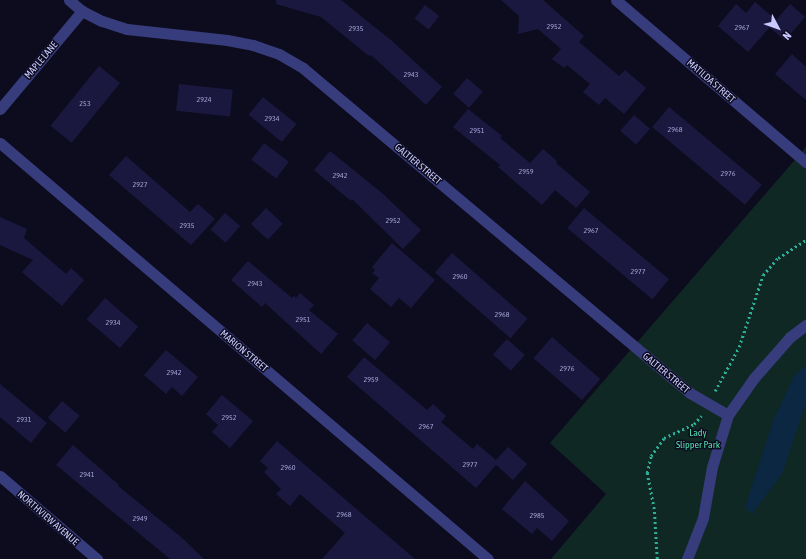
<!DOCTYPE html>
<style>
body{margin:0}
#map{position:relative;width:806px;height:559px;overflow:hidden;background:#0d0c1e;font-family:"Asap Condensed",sans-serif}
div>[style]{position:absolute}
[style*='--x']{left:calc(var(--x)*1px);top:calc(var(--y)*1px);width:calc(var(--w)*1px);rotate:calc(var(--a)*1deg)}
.green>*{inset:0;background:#0f2824}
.water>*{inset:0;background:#0c2742}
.building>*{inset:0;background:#1b183f;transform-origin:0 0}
.path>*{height:2.5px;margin-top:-1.25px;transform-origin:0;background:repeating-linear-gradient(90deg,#2daf99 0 2px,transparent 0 5px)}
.minor>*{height:11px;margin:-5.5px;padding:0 5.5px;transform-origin:5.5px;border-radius:5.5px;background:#373c7d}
.tertiary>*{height:11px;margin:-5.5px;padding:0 5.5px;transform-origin:5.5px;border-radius:5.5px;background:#373c7d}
span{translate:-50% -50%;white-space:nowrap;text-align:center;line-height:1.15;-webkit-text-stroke:3px #0d0c1e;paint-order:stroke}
.number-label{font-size:8px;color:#9e9dcf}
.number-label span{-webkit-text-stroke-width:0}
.street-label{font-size:10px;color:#c9c9ff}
.park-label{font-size:10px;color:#56dead}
.north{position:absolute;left:758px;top:8px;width:40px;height:40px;-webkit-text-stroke:3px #0d0c1e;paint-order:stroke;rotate:131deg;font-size:11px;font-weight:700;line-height:16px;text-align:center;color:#c9c9ff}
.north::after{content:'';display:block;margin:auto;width:14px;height:18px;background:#c9c9ff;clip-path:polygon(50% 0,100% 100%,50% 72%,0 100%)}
</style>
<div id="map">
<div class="green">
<i style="clip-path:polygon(806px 147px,806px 559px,551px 559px,606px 494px,550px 443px)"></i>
</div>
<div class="water">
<i style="clip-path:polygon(806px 365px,806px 403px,782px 474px,752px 514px,745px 507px,773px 421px,794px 376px)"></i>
</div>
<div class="building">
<i style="clip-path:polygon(276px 0,341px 0,392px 41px,442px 87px,426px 105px,371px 55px,369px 56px,321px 17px,276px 4px)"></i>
<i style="clip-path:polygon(501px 0,543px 0,584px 36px,579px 42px,619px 76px,625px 70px,646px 88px,624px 114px,605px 98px,599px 105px,583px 92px,590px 84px,567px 65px,564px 68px,552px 59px,561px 49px,538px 29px,518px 34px,519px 16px)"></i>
<i style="clip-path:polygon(755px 2px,776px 20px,748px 52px,718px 26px,736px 4px,746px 13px)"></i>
<i style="left:790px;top:4px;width:20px;height:31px;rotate:41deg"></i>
<i style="left:425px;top:5px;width:18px;height:17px;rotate:38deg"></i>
<i style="clip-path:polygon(792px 54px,806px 67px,806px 100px,775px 74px)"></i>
<i style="left:99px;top:66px;width:27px;height:77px;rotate:39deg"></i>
<i style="left:467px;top:78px;width:21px;height:21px;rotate:41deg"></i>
<i style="left:179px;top:84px;width:54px;height:27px;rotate:6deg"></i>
<i style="left:263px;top:97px;width:43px;height:23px;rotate:39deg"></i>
<i style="left:669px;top:107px;width:121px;height:26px;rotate:40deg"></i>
<i style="clip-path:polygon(468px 109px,502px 136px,500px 138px,530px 163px,543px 149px,557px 161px,556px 163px,590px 192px,576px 208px,555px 190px,542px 205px,498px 167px,500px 165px,453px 127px)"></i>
<i style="left:634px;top:115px;width:21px;height:21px;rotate:41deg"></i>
<i style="left:264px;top:143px;width:31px;height:21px;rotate:37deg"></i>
<i style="clip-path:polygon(330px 151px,382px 193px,421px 230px,403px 249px,352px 199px,351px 201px,314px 170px)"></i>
<i style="clip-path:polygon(126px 156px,190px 212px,198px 204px,215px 219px,191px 245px,109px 175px)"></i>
<i style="left:266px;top:208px;width:23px;height:22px;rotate:43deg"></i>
<i style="left:584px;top:208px;width:111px;height:26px;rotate:40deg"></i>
<i style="left:225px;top:213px;width:20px;height:22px;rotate:41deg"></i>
<i style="clip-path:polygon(0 217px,27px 229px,24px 238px,66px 274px,71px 268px,84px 280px,62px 306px,22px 272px,33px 260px,0 245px)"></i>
<i style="clip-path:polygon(392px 243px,435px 280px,411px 308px,399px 298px,391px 307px,370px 289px,379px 278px,372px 273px,375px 270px,372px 267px)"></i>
<i style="left:452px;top:253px;width:100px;height:26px;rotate:41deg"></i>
<i style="clip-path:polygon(248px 261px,292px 298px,294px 296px,296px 298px,300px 293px,314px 305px,309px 310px,338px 334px,321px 354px,265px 303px,262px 307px,231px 280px)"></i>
<i style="left:105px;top:298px;width:44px;height:28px;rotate:41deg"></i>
<i style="left:367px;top:323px;width:30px;height:23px;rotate:40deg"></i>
<i style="left:552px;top:337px;width:64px;height:28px;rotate:41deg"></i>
<i style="left:507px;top:339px;width:24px;height:21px;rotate:42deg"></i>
<i style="clip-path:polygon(166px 350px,198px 377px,182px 396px,172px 387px,166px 394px,144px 375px)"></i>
<i style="clip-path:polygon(364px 357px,427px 410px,433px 404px,446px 416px,441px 422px,473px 449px,477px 444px,496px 460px,508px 447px,527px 464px,513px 480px,496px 465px,476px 488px,347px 377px)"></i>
<i style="clip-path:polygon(0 384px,47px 423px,31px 443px,0 417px)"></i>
<i style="clip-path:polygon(222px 395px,253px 421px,230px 448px,212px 432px,218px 425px,206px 414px)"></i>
<i style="left:62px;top:401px;width:23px;height:22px;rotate:40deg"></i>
<i style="clip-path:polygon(277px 441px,333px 489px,415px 559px,322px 559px,345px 533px,300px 494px,290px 506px,276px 494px,281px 489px,264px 472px,268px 468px,260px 461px)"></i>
<i style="clip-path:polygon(73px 445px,119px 485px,118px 486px,181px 537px,204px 559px,170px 559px,56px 465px)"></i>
<i style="clip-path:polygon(525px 481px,569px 521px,552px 541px,537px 528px,532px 534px,502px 509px)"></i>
</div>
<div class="path">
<i style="--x:715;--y:391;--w:50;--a:-61.4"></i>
<i style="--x:739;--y:347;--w:76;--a:-71.6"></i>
<i style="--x:763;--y:275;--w:23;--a:-49"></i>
<i style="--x:778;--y:258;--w:33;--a:-33"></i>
<i style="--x:657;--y:559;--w:50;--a:-93.4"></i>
<i style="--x:654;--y:509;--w:37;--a:-101"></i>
<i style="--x:647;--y:473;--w:17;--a:-77"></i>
<i style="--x:651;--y:456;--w:22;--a:-54"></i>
<i style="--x:664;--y:438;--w:33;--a:-25"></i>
<i style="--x:694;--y:424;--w:11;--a:-49"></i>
</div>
<div class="minor">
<i style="--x:69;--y:0;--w:17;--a:40"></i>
<i style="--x:82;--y:11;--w:22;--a:27"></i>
<i style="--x:102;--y:21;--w:26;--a:18"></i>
<i style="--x:127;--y:29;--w:101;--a:6.3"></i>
<i style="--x:227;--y:40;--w:26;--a:11"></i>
<i style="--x:253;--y:45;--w:28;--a:19"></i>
<i style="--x:279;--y:54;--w:28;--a:30"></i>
<i style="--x:303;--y:68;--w:505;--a:40.02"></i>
<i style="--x:690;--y:393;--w:44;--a:30.1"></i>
<i style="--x:616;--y:0;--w:250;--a:40.5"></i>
<i style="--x:0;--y:109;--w:128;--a:-50.1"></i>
<i style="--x:0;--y:143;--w:641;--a:40.45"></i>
<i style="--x:0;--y:476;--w:128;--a:40.6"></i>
</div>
<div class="tertiary">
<i style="--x:687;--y:559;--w:44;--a:-68.7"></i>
<i style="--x:703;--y:518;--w:52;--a:-80"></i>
<i style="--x:712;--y:467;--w:54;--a:-72.9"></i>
<i style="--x:728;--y:415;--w:45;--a:-54.9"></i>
<i style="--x:754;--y:378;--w:55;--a:-48.7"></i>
<i style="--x:790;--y:337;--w:20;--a:-37"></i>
</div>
<div class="number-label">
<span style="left:554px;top:27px">2952</span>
<span style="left:742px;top:28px">2967</span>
<span style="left:356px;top:29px">2935</span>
<span style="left:411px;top:75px">2943</span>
<span style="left:204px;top:100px">2924</span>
<span style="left:85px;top:104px">253</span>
<span style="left:272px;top:119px">2934</span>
<span style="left:675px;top:130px">2968</span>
<span style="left:477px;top:131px">2951</span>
<span style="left:526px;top:172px">2959</span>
<span style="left:728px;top:174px">2976</span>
<span style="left:340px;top:176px">2942</span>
<span style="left:140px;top:185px">2927</span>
<span style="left:393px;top:221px">2952</span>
<span style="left:187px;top:226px">2935</span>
<span style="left:591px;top:231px">2967</span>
<span style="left:638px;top:272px">2977</span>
<span style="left:460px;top:277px">2960</span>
<span style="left:255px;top:284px">2943</span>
<span style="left:502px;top:315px">2968</span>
<span style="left:303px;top:320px">2951</span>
<span style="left:113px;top:323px">2934</span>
<span style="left:567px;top:369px">2976</span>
<span style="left:174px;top:373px">2942</span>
<span style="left:371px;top:380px">2959</span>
<span style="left:229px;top:418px">2952</span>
<span style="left:24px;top:420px">2931</span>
<span style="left:426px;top:427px">2967</span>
<span style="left:470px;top:465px">2977</span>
<span style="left:288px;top:468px">2960</span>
<span style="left:87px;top:475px">2941</span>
<span style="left:344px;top:515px">2968</span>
<span style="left:537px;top:516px">2985</span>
<span style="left:140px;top:519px">2949</span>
</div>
<div class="street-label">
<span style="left:41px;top:60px;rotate:-50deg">MAPLE LANE</span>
<span style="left:711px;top:81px;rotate:41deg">MATILDA STREET</span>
<span style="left:418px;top:164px;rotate:40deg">GALTIER STREET</span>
<span style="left:244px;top:351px;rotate:40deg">MARION STREET</span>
<span style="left:666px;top:373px;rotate:40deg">GALTIER STREET</span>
<span style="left:48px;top:518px;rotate:41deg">NORTHVIEW AVENUE</span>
</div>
<div class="park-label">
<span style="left:698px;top:438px">Lady<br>Slipper Park</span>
</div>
<div class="north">N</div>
</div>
